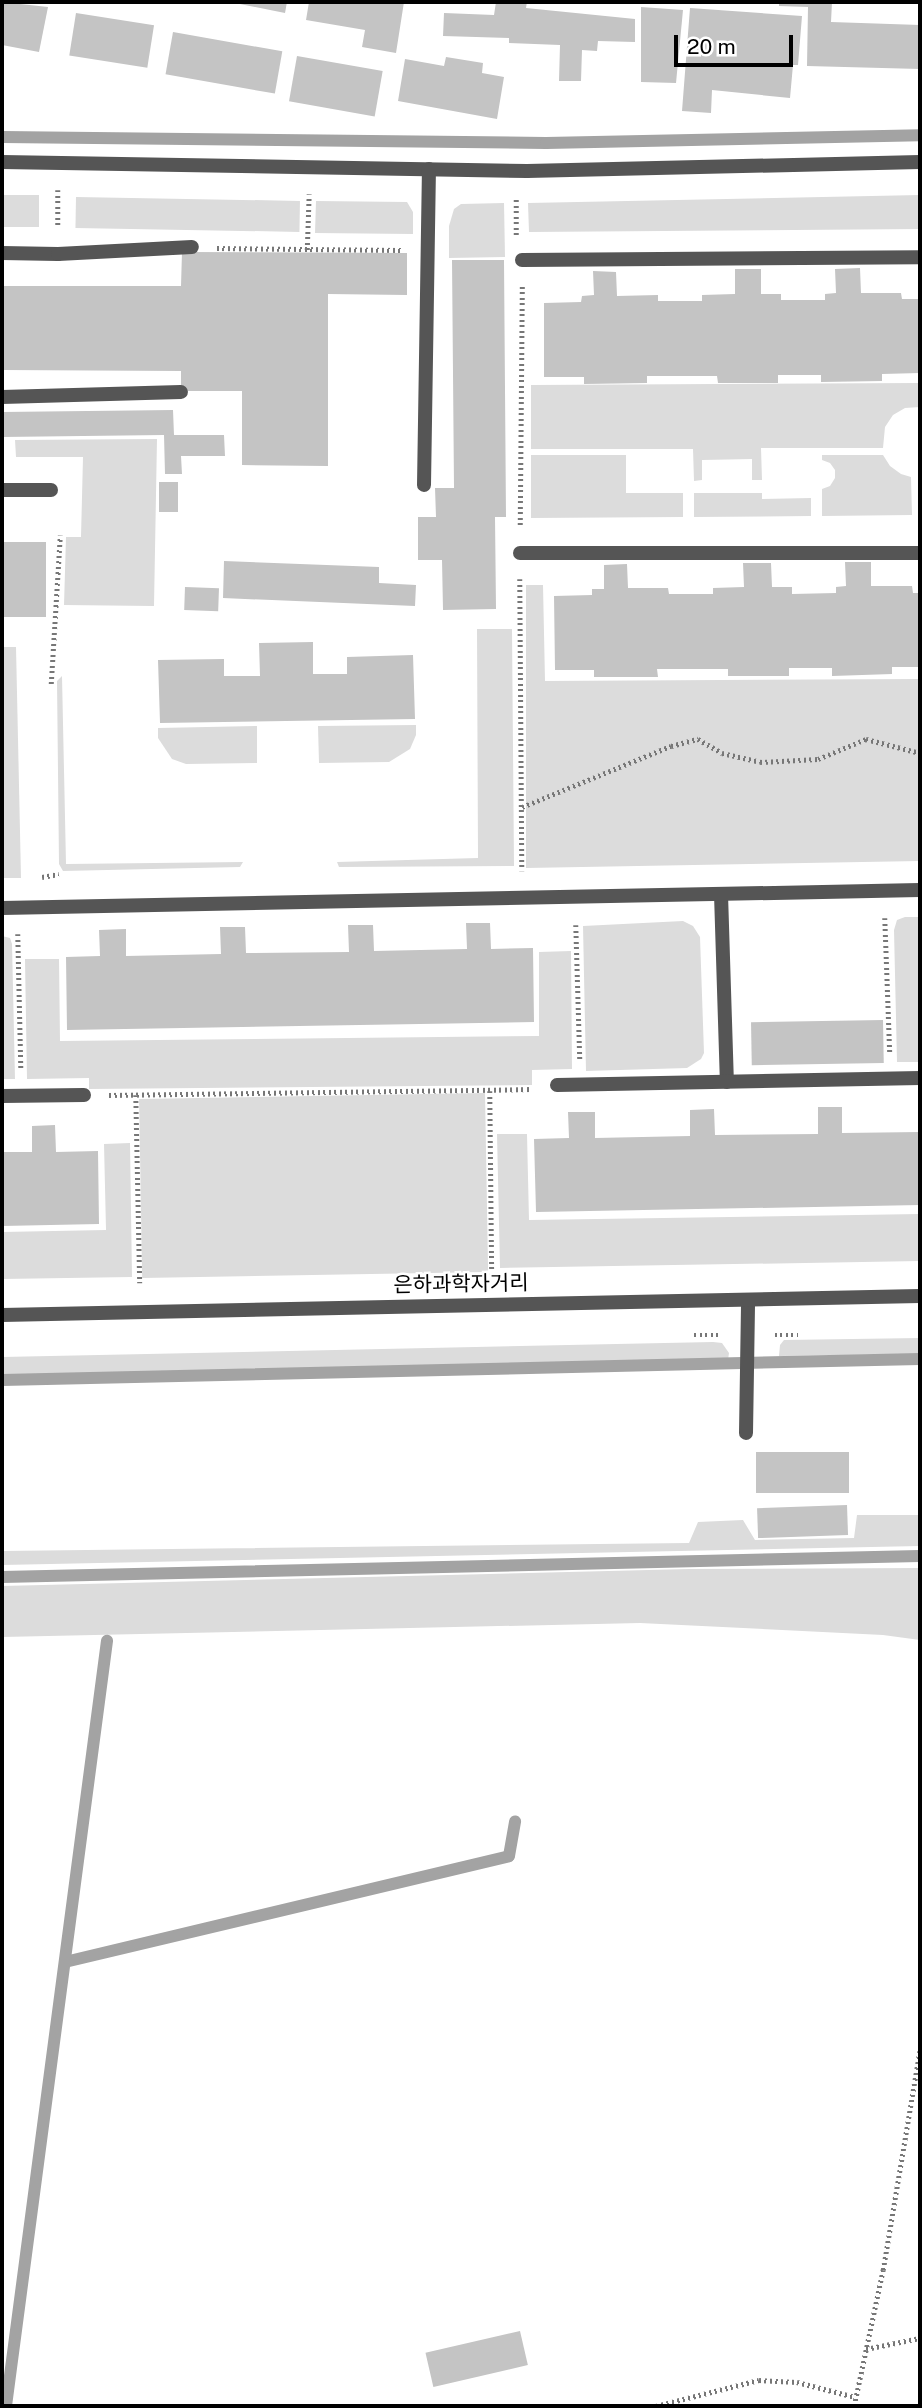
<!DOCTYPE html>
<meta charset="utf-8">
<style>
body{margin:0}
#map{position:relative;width:922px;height:2408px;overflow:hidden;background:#fff;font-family:"Public Sans","Noto Sans KR",sans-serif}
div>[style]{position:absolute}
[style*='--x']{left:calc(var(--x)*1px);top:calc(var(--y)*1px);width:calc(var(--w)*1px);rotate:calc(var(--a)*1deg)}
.green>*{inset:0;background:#dcdcdc;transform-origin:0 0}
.stream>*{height:12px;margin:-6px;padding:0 6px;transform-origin:6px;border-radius:6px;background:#a3a3a3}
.building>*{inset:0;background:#c4c4c4;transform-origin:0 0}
.path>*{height:4.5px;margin-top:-2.25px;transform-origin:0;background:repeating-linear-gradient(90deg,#777 0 2px,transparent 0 5.5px)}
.lane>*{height:14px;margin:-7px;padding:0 7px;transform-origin:7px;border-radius:7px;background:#555}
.street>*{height:14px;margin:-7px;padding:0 7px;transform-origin:7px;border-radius:7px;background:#555}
span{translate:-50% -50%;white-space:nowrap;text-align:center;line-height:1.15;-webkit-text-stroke:5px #fff;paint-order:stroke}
.street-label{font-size:21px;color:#000}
.frame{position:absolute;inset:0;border:4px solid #000;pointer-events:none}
.scale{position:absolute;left:674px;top:35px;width:119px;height:32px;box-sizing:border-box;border:4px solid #000;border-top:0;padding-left:9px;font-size:21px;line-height:24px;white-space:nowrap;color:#000;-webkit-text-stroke:5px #fff;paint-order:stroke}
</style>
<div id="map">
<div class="green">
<i style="left:2px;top:195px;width:37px;height:32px"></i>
<i style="clip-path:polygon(920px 195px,920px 229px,529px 232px,528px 203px)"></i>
<i style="left:76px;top:197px;width:224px;height:31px;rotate:1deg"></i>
<i style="clip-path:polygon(316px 201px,407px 202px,413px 212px,413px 234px,315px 233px)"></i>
<i style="clip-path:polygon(504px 203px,505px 257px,449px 258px,449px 226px,454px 209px,461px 204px)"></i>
<i style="clip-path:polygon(920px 383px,920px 407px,905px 408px,893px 415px,885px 427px,883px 448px,761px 448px,762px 480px,752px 480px,752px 459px,702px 460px,702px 480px,694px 481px,693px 449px,531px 449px,531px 385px)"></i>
<i style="clip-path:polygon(157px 439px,154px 606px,64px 605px,66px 537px,81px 537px,83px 457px,16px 457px,15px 440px)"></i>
<i style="clip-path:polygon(531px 455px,626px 455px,626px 493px,683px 493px,683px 517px,531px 518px)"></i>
<i style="clip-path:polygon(822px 455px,883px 455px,890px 466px,901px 474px,911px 477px,912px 515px,822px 516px,822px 489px,830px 486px,835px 478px,835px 470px,830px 463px,822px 460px)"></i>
<i style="clip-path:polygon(694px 493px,762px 493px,762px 499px,811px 498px,811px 516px,694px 517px)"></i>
<i style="clip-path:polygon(526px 585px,543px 585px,545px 681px,920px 679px,920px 861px,526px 868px)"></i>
<i style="clip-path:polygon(477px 629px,512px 629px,514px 866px,339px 867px,337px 862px,478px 858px)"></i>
<i style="clip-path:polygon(2px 647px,16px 647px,21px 878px,2px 878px)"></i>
<i style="clip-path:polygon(62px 676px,66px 864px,243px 862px,240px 867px,63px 871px,59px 864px,57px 681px)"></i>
<i style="clip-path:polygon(416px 725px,416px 735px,410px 749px,389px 762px,319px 763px,318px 726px)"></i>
<i style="clip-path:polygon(257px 726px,257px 763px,186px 764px,172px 759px,158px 738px,158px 728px)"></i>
<i style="clip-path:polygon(905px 917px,920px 917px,920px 1062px,897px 1062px,894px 930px,897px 920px)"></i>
<i style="clip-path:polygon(683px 921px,693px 926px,700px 937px,704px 1053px,701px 1059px,687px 1068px,586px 1071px,583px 926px)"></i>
<i style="clip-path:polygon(2px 936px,10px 938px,12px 944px,15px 1079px,2px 1079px)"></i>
<i style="clip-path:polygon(571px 951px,572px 1069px,532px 1070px,532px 1085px,89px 1089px,89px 1078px,27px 1079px,25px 959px,59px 959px,60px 1041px,539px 1036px,539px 952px)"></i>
<i style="left:485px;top:1093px;width:179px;height:346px;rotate:89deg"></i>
<i style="clip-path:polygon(497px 1134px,527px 1134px,529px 1220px,920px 1214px,920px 1261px,500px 1268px)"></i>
<i style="clip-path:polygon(130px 1143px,132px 1277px,2px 1279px,2px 1232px,106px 1230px,104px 1144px)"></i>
<i style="clip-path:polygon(920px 1338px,920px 1354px,779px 1356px,780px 1345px,784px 1340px)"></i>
<i style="clip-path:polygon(713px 1342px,722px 1343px,729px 1353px,728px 1360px,2px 1375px,2px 1357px)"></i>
<i style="clip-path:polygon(857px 1515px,920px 1515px,920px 1546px,2px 1565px,2px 1551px,689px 1543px,698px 1522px,743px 1520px,755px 1540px,854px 1538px)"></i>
<i style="clip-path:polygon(920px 1568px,920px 1640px,883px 1635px,640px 1623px,2px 1637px,2px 1586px,689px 1569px)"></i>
</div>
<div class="stream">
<i style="--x:2;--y:137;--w:544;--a:0.63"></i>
<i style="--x:546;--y:143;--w:374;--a:-1.2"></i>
<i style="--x:2;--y:1380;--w:918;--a:-1.31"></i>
<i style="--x:2;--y:1577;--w:918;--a:-1.31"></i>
<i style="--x:65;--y:1962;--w:456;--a:-13.4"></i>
<i style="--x:509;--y:1856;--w:35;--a:-80"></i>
<i style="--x:6;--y:2406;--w:772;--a:-82.48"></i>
</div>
<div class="building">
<i style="clip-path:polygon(2px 2px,48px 7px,39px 52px,2px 45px)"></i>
<i style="clip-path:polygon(230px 2px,287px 2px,285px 13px)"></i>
<i style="clip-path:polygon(309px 2px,404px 2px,396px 53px,362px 47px,365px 30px,306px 20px)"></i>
<i style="clip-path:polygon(496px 2px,527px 2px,526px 8px,635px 19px,635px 42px,598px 41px,597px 51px,582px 50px,581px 81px,559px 81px,560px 45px,509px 43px,509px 38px,443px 36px,444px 13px,494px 15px)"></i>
<i style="clip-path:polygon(779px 2px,832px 2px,831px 22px,920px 25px,920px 69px,807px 66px,808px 7px,779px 6px)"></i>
<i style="clip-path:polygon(641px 7px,683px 10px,676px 83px,641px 82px)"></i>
<i style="clip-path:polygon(690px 8px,802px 16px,798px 65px,793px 65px,790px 98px,712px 90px,711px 113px,682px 111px)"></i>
<i style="left:76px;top:13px;width:79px;height:43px;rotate:9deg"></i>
<i style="left:173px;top:32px;width:111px;height:43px;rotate:10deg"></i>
<i style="left:297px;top:56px;width:87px;height:46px;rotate:10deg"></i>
<i style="clip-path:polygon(446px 57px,483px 63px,482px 73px,504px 77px,497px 119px,398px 101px,405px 59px,444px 66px)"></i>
<i style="clip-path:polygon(182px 252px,407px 253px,407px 295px,328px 294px,328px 466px,242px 465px,242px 391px,181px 391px,181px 371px,2px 370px,2px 286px,181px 286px)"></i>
<i style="clip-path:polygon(452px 260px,504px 260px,506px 517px,495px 517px,496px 609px,443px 610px,442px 560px,418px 560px,418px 517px,436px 517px,435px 488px,454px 488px)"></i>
<i style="clip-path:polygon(860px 268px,861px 293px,901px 293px,902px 299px,920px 299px,920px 373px,882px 374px,882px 381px,821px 382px,821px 375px,778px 375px,778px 383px,718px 383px,717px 376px,647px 376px,647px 383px,584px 384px,584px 377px,544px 377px,544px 303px,581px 302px,582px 296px,594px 295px,593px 271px,616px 272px,617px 296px,658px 295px,658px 301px,702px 301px,702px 295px,735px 294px,735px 269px,761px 269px,761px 294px,781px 294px,781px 300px,825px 300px,825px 294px,836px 293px,835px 269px)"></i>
<i style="clip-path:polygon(173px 410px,174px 435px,224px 435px,225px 456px,181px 456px,182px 474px,165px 474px,164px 435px,2px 437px,2px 412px)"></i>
<i style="left:159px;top:482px;width:19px;height:30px"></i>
<i style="left:2px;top:542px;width:44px;height:75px"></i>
<i style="clip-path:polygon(224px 561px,379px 567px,379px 583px,416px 585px,415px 606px,223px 598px)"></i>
<i style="clip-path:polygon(845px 562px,871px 562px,871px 586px,912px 586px,913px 593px,920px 593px,920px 667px,892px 667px,892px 674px,832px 676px,832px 668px,789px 668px,789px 676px,728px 676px,728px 669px,657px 669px,658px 677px,594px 677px,594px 670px,555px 670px,554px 596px,592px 595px,592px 589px,604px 589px,604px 565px,627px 564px,628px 588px,668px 588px,669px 594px,713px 594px,713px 588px,744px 587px,743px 563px,771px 563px,772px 587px,792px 587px,792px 594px,836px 593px,836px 587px,846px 586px)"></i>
<i style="left:185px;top:587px;width:34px;height:23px;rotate:2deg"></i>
<i style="clip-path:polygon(313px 642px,313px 674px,347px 674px,347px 657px,413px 655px,415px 719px,160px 723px,158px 660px,224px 659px,224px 676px,260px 676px,259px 643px)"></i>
<i style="clip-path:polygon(466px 923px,490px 923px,491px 949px,533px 948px,534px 1022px,67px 1030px,66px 957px,100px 956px,99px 930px,126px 929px,126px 956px,221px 954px,220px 927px,245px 927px,246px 953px,349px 952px,348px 925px,373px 925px,374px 951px,467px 949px)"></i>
<i style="left:883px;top:1020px;width:43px;height:132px;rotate:89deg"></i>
<i style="clip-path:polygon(818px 1107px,842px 1107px,842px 1133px,920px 1132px,920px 1205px,536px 1212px,534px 1139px,569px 1138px,568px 1112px,595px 1112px,595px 1138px,690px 1136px,690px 1110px,714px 1109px,715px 1135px,818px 1134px)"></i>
<i style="clip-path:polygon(55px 1125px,56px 1152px,98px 1151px,99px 1224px,2px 1226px,2px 1152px,32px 1152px,32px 1126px)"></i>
<i style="left:756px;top:1452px;width:93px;height:41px"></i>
<i style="left:847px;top:1505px;width:30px;height:90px;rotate:88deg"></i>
<i style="left:520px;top:2331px;width:35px;height:97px;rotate:77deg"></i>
</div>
<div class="path">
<i style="--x:58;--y:190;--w:37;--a:90"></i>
<i style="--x:516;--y:235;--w:36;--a:-90"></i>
<i style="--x:217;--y:248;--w:184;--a:0.6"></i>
<i style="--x:307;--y:250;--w:56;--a:-88"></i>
<i style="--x:520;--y:525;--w:240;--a:-89.5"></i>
<i style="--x:520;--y:579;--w:292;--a:89.6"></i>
<i style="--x:51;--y:684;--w:149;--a:-86.5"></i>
<i style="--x:522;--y:807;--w:161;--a:-22.3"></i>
<i style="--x:671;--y:746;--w:28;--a:-15"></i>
<i style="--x:698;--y:739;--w:28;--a:30"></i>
<i style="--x:722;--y:753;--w:39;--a:13"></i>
<i style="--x:760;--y:762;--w:58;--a:-3"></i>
<i style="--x:818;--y:759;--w:52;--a:-22.6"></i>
<i style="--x:866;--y:739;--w:56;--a:14.5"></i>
<i style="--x:42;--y:877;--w:17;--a:-10"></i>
<i style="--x:885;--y:918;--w:135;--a:87.9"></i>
<i style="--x:576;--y:925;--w:134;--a:88.3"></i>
<i style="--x:18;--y:934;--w:134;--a:88.7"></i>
<i style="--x:490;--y:1091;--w:186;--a:89.4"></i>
<i style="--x:109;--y:1095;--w:422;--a:-0.8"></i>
<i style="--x:136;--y:1095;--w:188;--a:88.8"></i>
<i style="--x:694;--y:1335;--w:27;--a:0"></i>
<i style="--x:775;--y:1335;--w:23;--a:0"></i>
<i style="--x:866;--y:2349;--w:55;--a:-11.5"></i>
<i style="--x:656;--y:2406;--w:106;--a:-14.2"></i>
<i style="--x:759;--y:2380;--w:38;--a:3"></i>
<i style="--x:797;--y:2382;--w:60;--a:14.5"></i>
<i style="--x:854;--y:2406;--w:139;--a:-78"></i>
<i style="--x:883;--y:2270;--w:223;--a:-80.5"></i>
</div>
<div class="lane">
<i style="--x:2;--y:253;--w:56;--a:1"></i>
<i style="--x:58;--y:254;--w:134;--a:-3"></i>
<i style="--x:2;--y:397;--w:179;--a:-1.6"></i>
<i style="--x:746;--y:1433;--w:133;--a:-89.1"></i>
</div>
<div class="street">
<i style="--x:2;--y:162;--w:525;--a:0.98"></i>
<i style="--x:527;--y:171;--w:393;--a:-1.3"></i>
<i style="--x:522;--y:260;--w:398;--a:-0.4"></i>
<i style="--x:424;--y:485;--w:316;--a:-89.1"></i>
<i style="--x:2;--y:490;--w:49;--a:0"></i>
<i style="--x:520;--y:553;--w:400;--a:0"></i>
<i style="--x:721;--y:894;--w:188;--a:88.2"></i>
<i style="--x:2;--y:908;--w:918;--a:-1.12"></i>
<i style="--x:557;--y:1085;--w:363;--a:-1.1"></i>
<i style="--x:2;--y:1096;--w:82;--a:-0.7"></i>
<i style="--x:2;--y:1315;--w:918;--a:-1.19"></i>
</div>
<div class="street-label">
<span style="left:461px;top:1284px;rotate:-1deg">은하과학자거리</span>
</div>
<div class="frame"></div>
<div class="scale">20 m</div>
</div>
